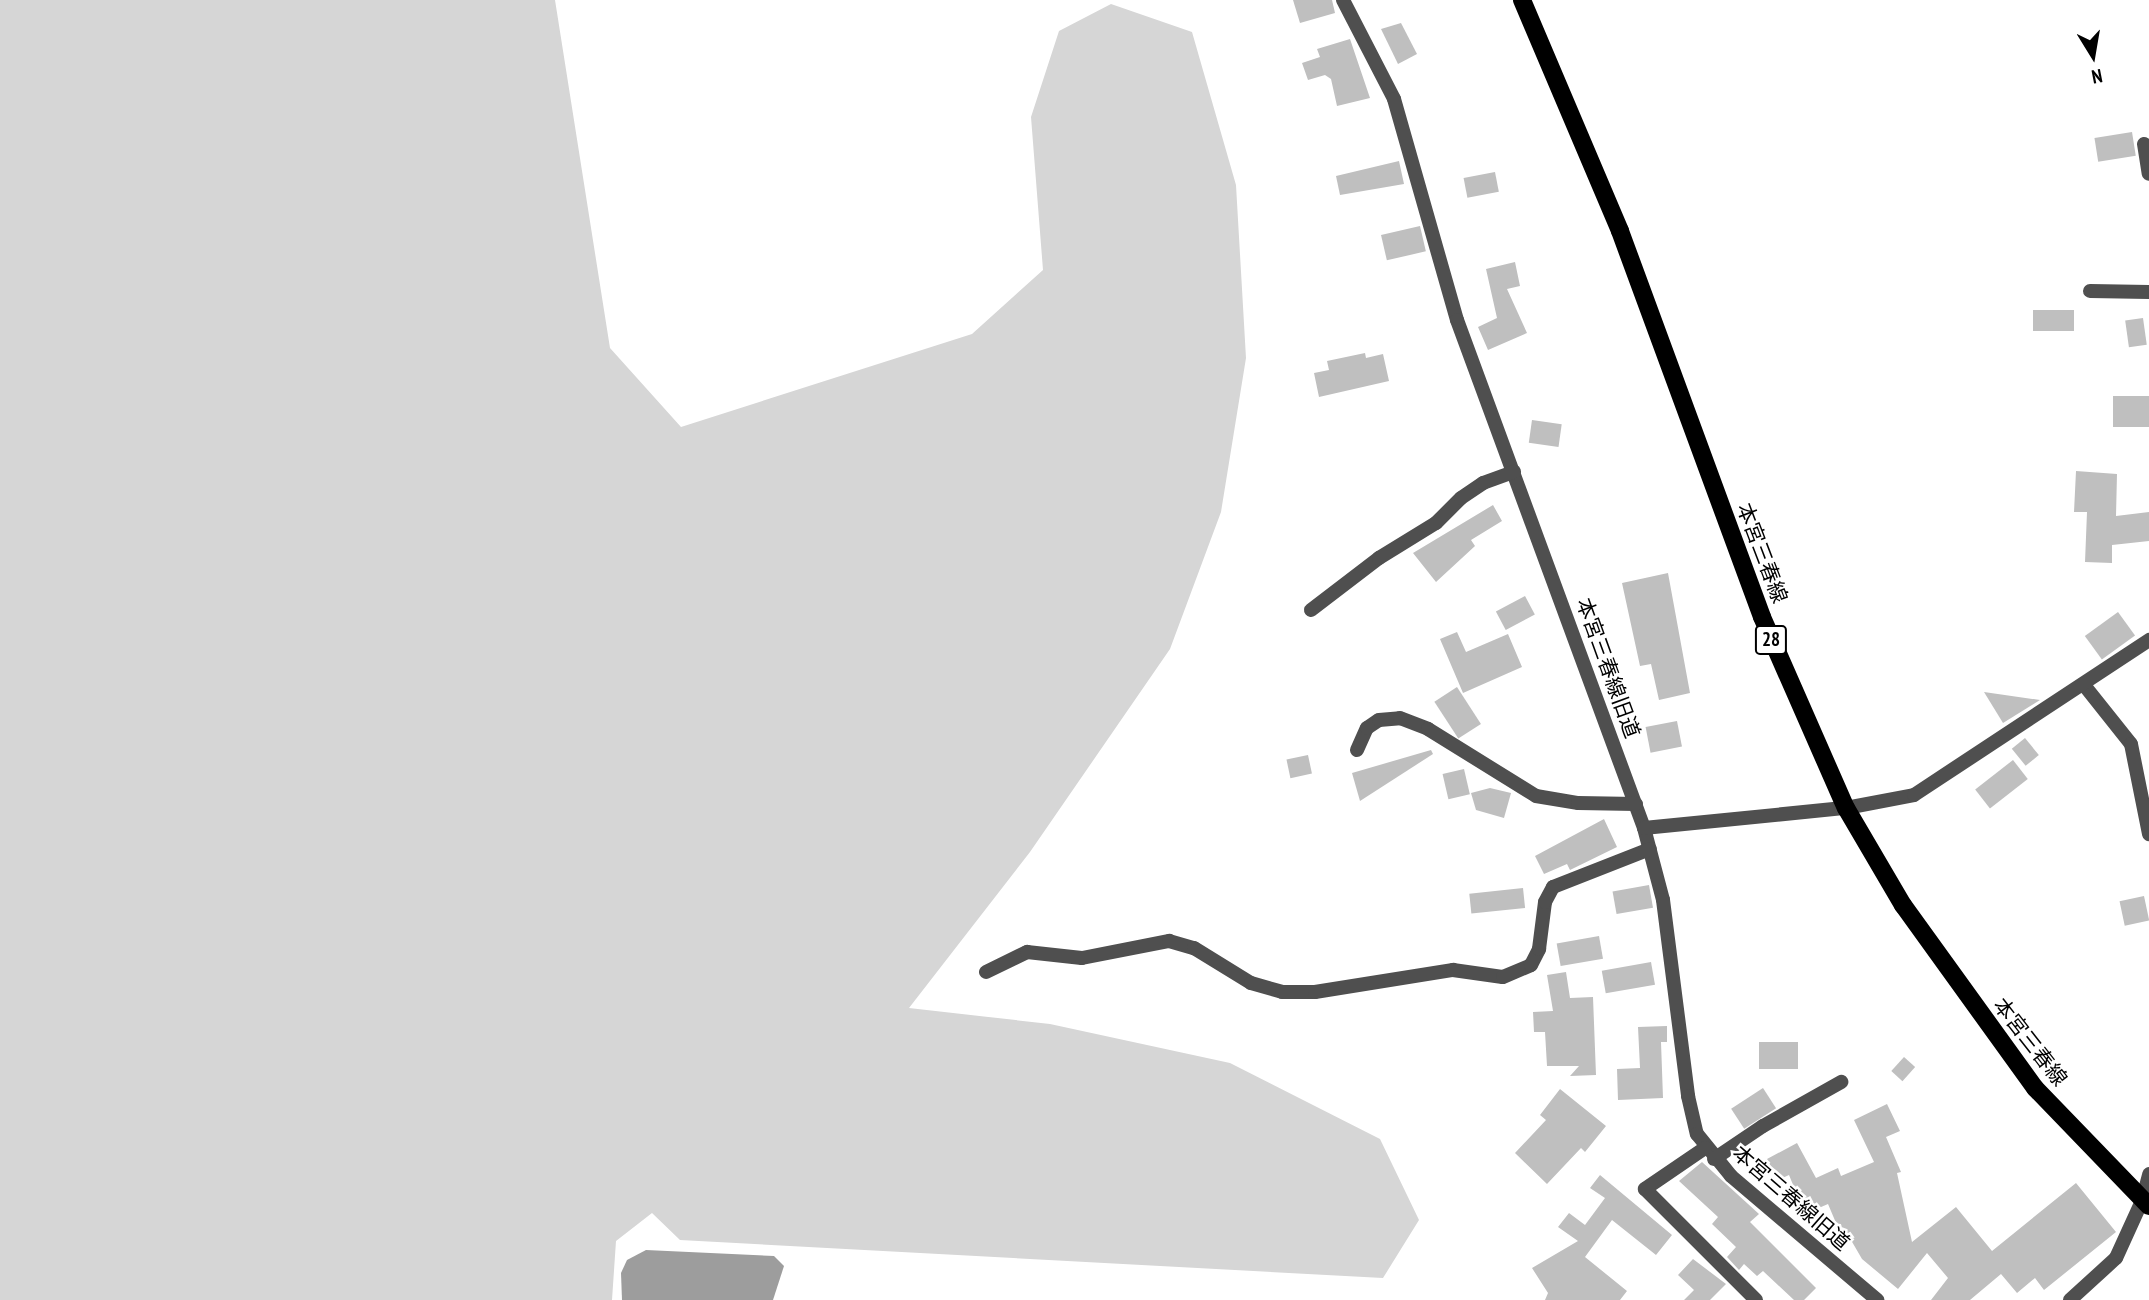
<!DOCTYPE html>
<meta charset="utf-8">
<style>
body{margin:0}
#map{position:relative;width:2149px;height:1300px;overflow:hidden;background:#fff;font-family:"PT Sans Narrow","Noto Sans JP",sans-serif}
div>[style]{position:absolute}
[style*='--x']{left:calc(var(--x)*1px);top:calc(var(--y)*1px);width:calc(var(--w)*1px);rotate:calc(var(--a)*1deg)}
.green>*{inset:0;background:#d6d6d6}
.water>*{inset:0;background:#9d9d9d}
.building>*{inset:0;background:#bfbfbf;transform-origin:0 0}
.minor>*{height:14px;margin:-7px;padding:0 7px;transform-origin:7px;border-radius:7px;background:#4f4f4f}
.primary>*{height:18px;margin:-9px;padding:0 9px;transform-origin:9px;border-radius:9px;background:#000}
span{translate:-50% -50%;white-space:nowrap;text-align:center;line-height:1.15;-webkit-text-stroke:5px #fff;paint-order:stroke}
.shield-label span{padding:2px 5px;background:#fff;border:2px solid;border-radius:5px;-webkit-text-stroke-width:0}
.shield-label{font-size:19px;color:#000;font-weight:700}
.street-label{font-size:21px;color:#000}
.north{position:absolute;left:2058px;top:21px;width:70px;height:70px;-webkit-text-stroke:5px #fff;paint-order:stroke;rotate:169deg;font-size:19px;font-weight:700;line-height:28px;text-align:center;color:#000}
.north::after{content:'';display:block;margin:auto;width:24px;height:32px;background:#000;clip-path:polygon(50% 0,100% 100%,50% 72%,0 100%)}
</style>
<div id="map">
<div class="green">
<i style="clip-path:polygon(0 0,555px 0,610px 348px,681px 427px,972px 334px,1043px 270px,1031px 117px,1059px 31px,1111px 4px,1192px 32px,1236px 185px,1246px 358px,1221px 512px,1170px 649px,1030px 852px,909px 1008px,1050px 1024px,1230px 1063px,1380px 1139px,1419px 1220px,1383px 1278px,680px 1240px,652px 1213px,616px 1241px,612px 1300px,0 1300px)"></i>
</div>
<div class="water">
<i style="clip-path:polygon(646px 1250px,774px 1256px,784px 1266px,773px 1300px,622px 1300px,621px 1273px,627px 1260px)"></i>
</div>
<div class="building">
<i style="clip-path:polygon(1293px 0,1332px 0,1335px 13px,1300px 23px)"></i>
<i style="clip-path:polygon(1401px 23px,1417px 54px,1398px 64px,1381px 29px)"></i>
<i style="clip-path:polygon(1350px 39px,1370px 98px,1337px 106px,1331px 79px,1325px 75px,1308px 80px,1302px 63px,1320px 57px,1317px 49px)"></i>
<i style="left:2132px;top:132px;width:24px;height:38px;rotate:81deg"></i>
<i style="clip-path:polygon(1399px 161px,1404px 184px,1340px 195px,1336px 176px)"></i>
<i style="left:1495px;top:172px;width:20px;height:32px;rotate:79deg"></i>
<i style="left:1420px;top:226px;width:26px;height:40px;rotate:77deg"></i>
<i style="clip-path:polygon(1515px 262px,1520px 286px,1507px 289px,1527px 333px,1488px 350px,1478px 327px,1497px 318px,1486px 269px)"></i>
<i style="left:2074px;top:310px;width:21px;height:41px;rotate:90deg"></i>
<i style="left:2143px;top:318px;width:27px;height:18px;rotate:82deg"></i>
<i style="clip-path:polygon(1365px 353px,1366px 358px,1383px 354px,1389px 381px,1319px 397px,1314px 373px,1329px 370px,1327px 361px)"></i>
<i style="left:2149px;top:396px;width:31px;height:36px;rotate:90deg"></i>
<i style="left:1532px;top:420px;width:30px;height:23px;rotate:8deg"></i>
<i style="clip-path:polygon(2076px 471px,2117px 474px,2116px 516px,2149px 512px,2149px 541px,2112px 545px,2112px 563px,2085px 562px,2087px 512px,2074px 512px)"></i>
<i style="clip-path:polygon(1493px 505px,1502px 521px,1471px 540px,1475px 546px,1436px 582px,1413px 553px)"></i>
<i style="clip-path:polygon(1668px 573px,1690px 693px,1659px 700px,1651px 664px,1640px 666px,1622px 583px)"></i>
<i style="left:1525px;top:596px;width:21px;height:33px;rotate:62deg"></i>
<i style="left:2118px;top:612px;width:29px;height:41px;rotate:54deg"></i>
<i style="clip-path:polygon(1457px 632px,1466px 652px,1508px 634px,1522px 667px,1463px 693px,1440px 639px)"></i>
<i style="left:1457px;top:687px;width:44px;height:27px;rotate:57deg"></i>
<i style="clip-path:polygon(1984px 692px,2040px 700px,2003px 723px)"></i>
<i style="left:1677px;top:721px;width:26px;height:32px;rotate:79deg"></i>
<i style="left:2025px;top:738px;width:22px;height:17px;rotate:51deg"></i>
<i style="clip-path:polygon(1431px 750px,1433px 754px,1360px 801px,1352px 773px)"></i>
<i style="left:1308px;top:755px;width:19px;height:22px;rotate:78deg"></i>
<i style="left:2013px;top:760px;width:24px;height:48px;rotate:52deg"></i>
<i style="left:1464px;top:769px;width:26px;height:22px;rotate:77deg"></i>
<i style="clip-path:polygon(1490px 788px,1511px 793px,1504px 818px,1476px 810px,1471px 793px)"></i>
<i style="clip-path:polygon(1604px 819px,1617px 847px,1570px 870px,1567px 864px,1544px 874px,1535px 856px)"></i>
<i style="left:1649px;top:885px;width:23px;height:37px;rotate:80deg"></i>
<i style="left:1523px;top:888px;width:20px;height:54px;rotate:84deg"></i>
<i style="left:2144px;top:896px;width:25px;height:25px;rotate:78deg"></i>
<i style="left:1599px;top:936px;width:23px;height:43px;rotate:80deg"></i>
<i style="left:1651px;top:962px;width:23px;height:50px;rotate:80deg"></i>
<i style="clip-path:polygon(1566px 972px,1570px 998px,1593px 997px,1596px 1075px,1570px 1076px,1579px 1066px,1547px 1066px,1545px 1032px,1534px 1032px,1533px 1012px,1553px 1011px,1547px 975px)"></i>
<i style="clip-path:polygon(1667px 1026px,1667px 1042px,1661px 1042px,1663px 1098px,1618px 1100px,1617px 1069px,1640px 1068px,1638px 1027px)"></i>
<i style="left:1759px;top:1042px;width:39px;height:27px"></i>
<i style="left:1904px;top:1057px;width:15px;height:19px;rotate:42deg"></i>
<i style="left:1763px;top:1088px;width:24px;height:38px;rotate:57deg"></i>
<i style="clip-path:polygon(1560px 1089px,1606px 1126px,1585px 1152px,1581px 1148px,1547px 1184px,1515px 1153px,1546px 1120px,1540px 1115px)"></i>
<i style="clip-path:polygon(1887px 1104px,1900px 1131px,1886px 1137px,1901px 1172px,1897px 1173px,1912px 1242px,1956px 1207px,1992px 1251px,2076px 1183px,2116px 1232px,2044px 1290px,2035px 1278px,2017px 1293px,2001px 1274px,1970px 1300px,1931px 1300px,1948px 1278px,1927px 1253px,1898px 1289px,1862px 1259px,1844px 1228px,1839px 1230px,1828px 1204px,1805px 1214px,1789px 1175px,1778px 1180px,1767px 1159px,1797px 1143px,1816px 1178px,1838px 1168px,1841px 1176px,1874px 1162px,1854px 1120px)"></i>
<i style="clip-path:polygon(1702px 1162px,1759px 1214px,1750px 1222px,1816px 1288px,1804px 1300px,1794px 1300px,1763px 1271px,1757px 1276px,1744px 1264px,1739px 1270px,1727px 1257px,1736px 1247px,1712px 1224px,1718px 1217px,1679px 1181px)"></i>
<i style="clip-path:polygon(1600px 1175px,1672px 1235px,1656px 1255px,1612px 1220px,1585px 1257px,1627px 1291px,1620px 1300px,1545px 1300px,1548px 1293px,1532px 1268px,1578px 1241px,1558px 1227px,1569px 1213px,1585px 1225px,1605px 1198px,1590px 1188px)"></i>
<i style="clip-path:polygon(1693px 1259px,1726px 1284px,1710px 1300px,1684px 1300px,1694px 1290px,1678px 1275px)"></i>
</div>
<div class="minor">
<i style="--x:1343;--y:0;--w:111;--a:62.7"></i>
<i style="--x:1394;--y:99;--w:230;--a:74.1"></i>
<i style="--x:1457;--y:320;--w:541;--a:69.79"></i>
<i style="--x:1644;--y:828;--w:74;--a:75.2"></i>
<i style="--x:1663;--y:900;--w:198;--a:82.7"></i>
<i style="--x:1688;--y:1096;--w:39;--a:77"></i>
<i style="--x:1697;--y:1134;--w:54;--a:51"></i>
<i style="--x:1731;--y:1176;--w:192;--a:40.3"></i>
<i style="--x:2144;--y:144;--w:30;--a:81"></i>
<i style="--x:2090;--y:291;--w:59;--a:1"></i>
<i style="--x:1311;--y:610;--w:86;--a:-37.4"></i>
<i style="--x:1379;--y:558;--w:67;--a:-31.6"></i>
<i style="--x:1436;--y:523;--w:35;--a:-45"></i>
<i style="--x:1461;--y:498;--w:27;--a:-34"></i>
<i style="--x:1483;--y:483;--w:33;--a:-20"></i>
<i style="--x:2084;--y:685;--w:75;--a:51.5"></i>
<i style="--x:2131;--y:744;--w:92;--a:78.7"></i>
<i style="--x:1357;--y:750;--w:24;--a:-66"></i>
<i style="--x:1367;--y:728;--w:14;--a:-34"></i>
<i style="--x:1379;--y:720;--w:21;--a:-5"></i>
<i style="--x:1400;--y:718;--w:30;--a:21"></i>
<i style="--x:1428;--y:729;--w:127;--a:31.8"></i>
<i style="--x:1536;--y:796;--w:43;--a:9.5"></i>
<i style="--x:1578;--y:803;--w:58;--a:1"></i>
<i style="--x:1644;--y:828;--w:203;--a:-5.7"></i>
<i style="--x:1846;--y:808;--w:69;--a:-10.8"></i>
<i style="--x:1914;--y:795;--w:282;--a:-33.4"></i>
<i style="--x:986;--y:972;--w:46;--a:-26"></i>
<i style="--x:1027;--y:952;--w:55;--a:6.2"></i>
<i style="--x:1082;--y:958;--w:89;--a:-11.1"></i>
<i style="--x:1169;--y:941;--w:26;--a:16"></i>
<i style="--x:1194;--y:948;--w:67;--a:31.6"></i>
<i style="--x:1251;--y:983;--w:32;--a:16"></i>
<i style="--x:1282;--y:992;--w:33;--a:0"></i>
<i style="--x:1315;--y:992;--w:140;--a:-9.1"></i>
<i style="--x:1453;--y:970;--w:50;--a:8"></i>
<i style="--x:1503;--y:977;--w:30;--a:-23"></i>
<i style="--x:1531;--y:965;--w:18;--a:-63"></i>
<i style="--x:1539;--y:949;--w:47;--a:-82.7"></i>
<i style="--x:1545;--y:902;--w:17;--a:-62"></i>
<i style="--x:1553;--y:887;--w:104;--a:-21.4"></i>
<i style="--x:1705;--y:1148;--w:73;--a:145.7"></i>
<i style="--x:1645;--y:1189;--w:157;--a:45"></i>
<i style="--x:1714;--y:1159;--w:59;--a:-34"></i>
<i style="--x:1763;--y:1126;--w:90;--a:-29.4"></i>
<i style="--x:2070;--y:1300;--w:62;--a:-42.4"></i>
<i style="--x:2116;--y:1258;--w:63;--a:-65.5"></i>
<i style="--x:2142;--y:1201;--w:28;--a:-75"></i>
</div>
<div class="primary">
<i style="--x:1522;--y:0;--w:251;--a:67"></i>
<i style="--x:1620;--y:231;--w:411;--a:69.8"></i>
<i style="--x:1762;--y:617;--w:209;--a:66.3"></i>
<i style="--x:1846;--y:808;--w:113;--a:59.6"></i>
<i style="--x:1903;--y:905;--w:226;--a:54.2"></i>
<i style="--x:2035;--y:1088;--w:164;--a:46"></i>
</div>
<div class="shield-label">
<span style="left:1771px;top:640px">28</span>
</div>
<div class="street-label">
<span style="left:1762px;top:553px;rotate:69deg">本宮三春線</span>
<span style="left:1608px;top:668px;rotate:70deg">本宮三春線旧道</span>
<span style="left:2030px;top:1042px;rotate:52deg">本宮三春線</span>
<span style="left:1791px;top:1198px;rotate:41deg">本宮三春線旧道</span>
</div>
<div class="north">N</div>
</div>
